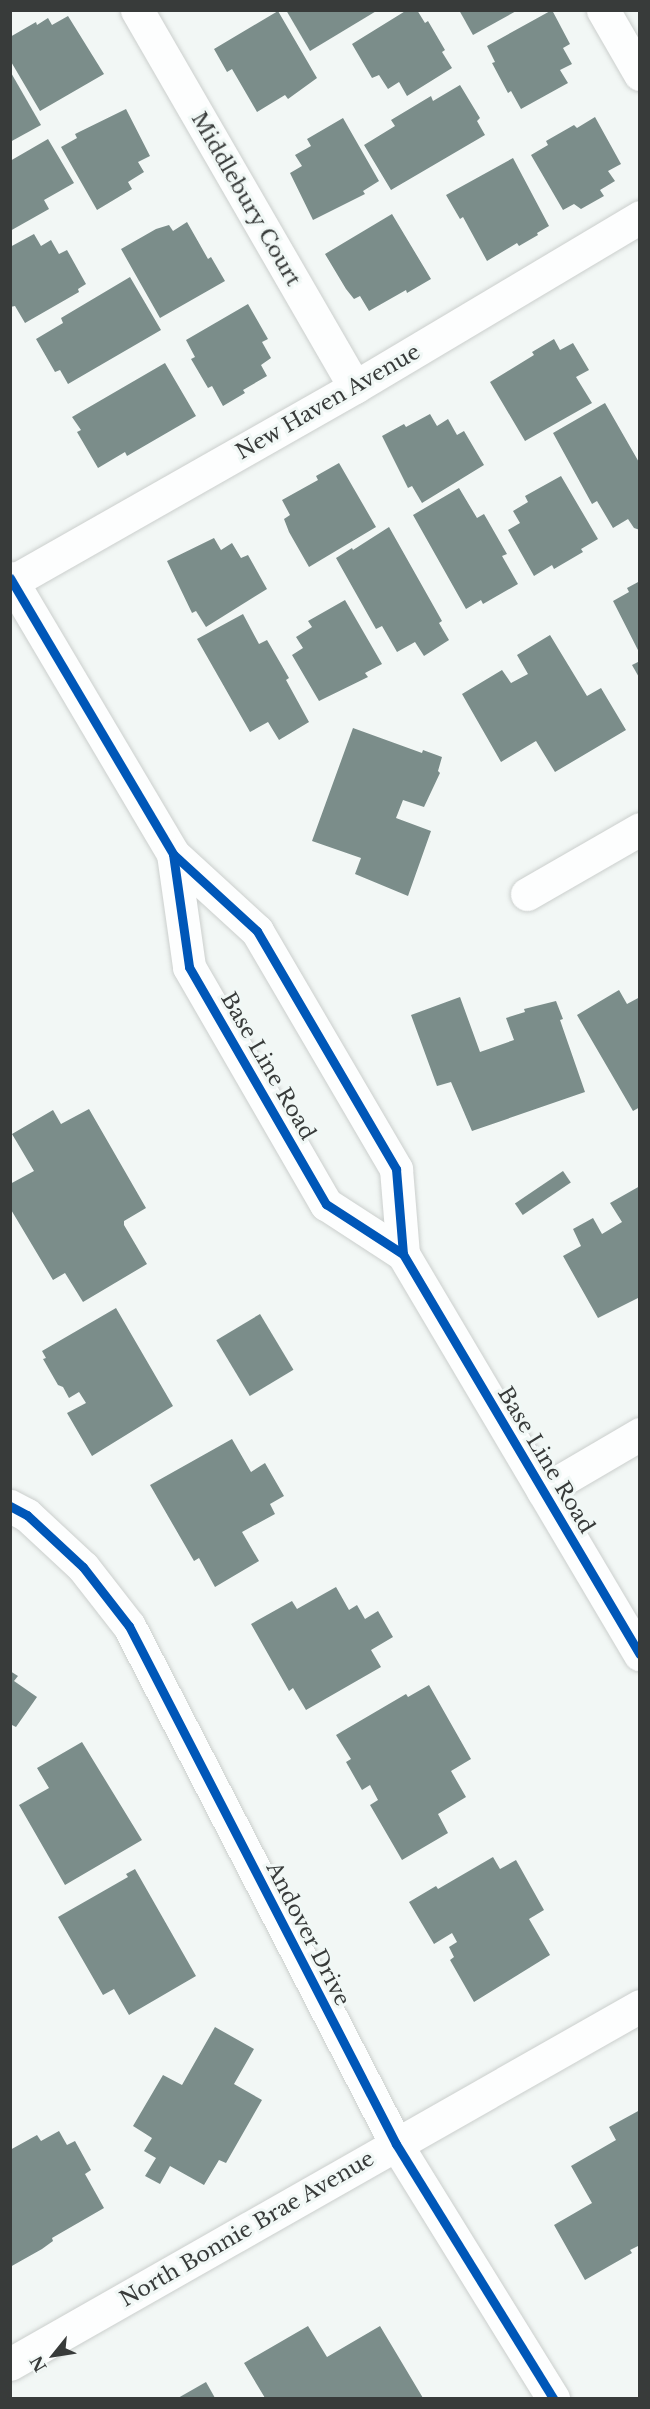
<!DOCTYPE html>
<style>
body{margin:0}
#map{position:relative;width:650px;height:2409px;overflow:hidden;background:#f2f7f5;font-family:"Libre Baskerville",serif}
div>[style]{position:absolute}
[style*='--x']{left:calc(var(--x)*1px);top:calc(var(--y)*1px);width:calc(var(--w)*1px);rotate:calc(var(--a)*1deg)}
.building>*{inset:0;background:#7b8d8a;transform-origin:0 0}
.roads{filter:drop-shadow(0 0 2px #cbcfcd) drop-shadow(0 0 2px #cbcfcd)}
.minor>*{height:33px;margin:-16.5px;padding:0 16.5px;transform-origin:16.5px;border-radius:16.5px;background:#fdfefe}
.major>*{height:33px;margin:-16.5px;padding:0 16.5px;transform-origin:16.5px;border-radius:16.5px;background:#fdfefe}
.cycleway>*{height:9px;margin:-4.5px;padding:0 4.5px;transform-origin:4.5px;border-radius:4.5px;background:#0057b8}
span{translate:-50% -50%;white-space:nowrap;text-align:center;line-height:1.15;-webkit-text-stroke:6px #f1f8f6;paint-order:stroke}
.street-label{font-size:21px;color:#383b3a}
.frame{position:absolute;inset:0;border:12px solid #383b3a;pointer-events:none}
.north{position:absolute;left:24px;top:2325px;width:60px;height:60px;-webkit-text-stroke:4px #f1f8f6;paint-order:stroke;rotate:240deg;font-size:16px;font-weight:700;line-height:24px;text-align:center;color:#383b3a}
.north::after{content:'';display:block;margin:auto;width:21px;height:27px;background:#383b3a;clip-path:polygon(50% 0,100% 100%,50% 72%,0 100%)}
</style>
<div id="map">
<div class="building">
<i style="clip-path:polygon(286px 10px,378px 10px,310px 51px)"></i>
<i style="clip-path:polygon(407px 10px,417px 10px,425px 23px,428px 21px,445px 50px,442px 52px,452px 68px,407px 96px,399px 82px,388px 89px,379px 75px,372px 78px,352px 44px)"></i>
<i style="clip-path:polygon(459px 10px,518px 10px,473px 35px)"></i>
<i style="clip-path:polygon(552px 10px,570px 44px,563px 48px,572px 64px,560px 70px,568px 83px,521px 109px,511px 91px,508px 93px,492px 63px,495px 62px,487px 46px)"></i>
<i style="clip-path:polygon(278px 11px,317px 78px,288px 99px,285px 95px,257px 112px,232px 69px,227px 72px,214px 49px)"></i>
<i style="clip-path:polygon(68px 16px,104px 74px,40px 111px,10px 60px,10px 37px,36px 22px,37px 25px,48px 18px,52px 25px)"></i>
<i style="clip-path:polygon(10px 71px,41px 125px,10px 142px)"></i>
<i style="clip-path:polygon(460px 85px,480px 118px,477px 121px,485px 135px,391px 190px,364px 145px,395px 126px,391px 120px,431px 96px,433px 101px)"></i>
<i style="clip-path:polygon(126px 109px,150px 156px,138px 162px,144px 172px,128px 182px,132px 189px,97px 210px,61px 147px,77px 138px,75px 134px)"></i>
<i style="clip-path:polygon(595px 117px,621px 164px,608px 171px,615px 181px,600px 190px,604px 196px,581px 209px,574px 204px,563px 210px,531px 155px,548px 145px,546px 141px,574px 125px,577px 128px)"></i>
<i style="clip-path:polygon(343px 118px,379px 181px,363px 191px,365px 194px,313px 220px,290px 173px,302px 166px,295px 155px,311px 146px,307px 139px)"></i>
<i style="clip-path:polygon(48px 139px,74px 183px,44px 200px,49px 209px,10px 231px,10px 161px)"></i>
<i style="clip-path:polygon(513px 158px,549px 226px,537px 233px,538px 235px,519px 246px,517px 243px,487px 261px,463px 217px,460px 219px,446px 195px)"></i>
<i style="clip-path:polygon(392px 214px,431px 279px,407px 293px,406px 290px,369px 311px,360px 296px,354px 299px,346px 289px,325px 254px)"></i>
<i style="clip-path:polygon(187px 222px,208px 259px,211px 257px,225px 281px,160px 318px,121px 249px,156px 229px,169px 225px,173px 231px)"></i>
<i style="clip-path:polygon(34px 234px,41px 246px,51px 240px,59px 254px,67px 250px,86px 284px,78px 289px,79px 292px,25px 323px,15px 306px,10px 307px,10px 247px)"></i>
<i style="clip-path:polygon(130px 277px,161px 330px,68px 384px,60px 370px,55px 372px,36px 339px,63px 323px,61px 318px)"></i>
<i style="clip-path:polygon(248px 304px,268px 339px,262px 342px,271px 358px,261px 365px,267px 376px,243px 390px,245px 393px,223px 406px,212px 386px,208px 388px,191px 359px,195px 357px,186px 340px)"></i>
<i style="clip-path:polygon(554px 339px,560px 350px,573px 343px,589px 370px,576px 377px,592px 403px,525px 441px,490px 382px,534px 355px,532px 352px)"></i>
<i style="clip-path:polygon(165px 363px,196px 416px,127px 456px,125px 452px,98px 468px,77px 432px,81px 430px,72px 417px)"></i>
<i style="clip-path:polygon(605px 403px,640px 464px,640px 530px,634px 528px,628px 519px,613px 528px,597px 501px,592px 504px,553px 433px)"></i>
<i style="clip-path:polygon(430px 414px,437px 426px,448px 419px,457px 435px,464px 431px,484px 465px,422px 503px,412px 486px,408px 488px,382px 436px,404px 424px,406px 427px)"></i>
<i style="clip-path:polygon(339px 463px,376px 527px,309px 567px,289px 532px,284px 519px,290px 515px,282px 500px,318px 480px,316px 476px)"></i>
<i style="clip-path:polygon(561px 476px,598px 539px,581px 549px,583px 552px,554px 569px,552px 565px,534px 576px,508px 530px,520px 523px,513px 511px,528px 502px,525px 496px)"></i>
<i style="clip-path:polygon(459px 488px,477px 518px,484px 514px,507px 554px,502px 556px,518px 584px,483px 604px,481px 600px,466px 609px,413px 515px)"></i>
<i style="clip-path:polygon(389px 527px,442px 621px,439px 623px,449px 640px,424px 656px,415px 642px,397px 652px,382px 626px,376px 629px,336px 558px,352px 548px,353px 550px)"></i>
<i style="clip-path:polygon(214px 538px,221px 550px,232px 543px,241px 558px,248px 555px,267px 589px,206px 627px,196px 611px,192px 613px,167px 561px)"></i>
<i style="clip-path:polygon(640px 581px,640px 654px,613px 601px,629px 592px,627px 588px)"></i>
<i style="clip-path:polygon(345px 600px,382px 664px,365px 673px,368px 677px,319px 701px,292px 655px,303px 648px,296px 637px,312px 627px,308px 621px)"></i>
<i style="clip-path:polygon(243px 614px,259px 644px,267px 640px,289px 678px,286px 680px,309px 722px,279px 740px,268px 722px,250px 732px,197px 639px)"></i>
<i style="clip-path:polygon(550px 635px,587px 696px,601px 688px,626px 730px,555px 772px,536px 741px,501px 762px,462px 694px,502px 670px,511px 683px,528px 674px,517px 655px)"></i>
<i style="clip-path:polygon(640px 661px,640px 679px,632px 665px)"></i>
<i style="clip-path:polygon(353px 728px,422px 753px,423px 750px,442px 757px,438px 771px,440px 773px,424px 807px,403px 800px,396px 818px,431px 831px,408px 896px,355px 874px,361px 858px,312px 841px)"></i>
<i style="clip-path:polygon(619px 990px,627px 1004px,640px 997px,640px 1107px,633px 1111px,577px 1015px)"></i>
<i style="clip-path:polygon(460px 997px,480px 1052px,514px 1040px,506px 1018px,525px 1012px,524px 1009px,556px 1001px,563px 1019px,560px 1020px,585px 1092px,472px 1131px,451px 1082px,437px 1086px,411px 1015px)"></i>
<i style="clip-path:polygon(89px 1109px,146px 1208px,124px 1221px,124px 1225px,147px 1264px,83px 1302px,65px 1273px,53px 1280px,10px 1208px,10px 1184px,34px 1171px,12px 1134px,53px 1110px,61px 1124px)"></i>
<i style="left:563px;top:1171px;width:14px;height:58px;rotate:56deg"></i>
<i style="clip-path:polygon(640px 1186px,640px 1297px,598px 1318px,563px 1256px,581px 1246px,573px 1229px,593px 1218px,602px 1234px,622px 1222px,610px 1203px)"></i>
<i style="clip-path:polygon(116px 1308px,173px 1406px,92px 1456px,67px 1413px,86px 1403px,79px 1392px,69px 1398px,63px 1387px,58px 1385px,43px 1359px,46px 1358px,42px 1351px)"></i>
<i style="left:260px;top:1314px;width:65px;height:51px;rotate:59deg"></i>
<i style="clip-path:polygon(232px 1439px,251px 1472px,265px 1463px,284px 1496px,270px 1504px,275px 1514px,242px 1532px,259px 1561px,215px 1587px,199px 1558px,194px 1561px,150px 1485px)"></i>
<i style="clip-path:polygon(336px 1587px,349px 1610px,357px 1605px,365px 1619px,378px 1611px,393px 1637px,371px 1650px,381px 1667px,306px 1710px,293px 1688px,289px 1691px,251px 1624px,292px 1601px,297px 1609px)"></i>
<i style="clip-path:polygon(10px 1671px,18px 1676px,14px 1681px,37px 1697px,16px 1727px,10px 1724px)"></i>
<i style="clip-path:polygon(429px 1685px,471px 1759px,451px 1771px,466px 1797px,438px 1814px,448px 1833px,402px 1860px,370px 1805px,378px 1800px,370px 1785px,362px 1790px,346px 1762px,351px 1759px,336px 1735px,406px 1694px,408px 1697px)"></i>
<i style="clip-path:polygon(82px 1742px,142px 1840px,65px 1885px,19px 1805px,49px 1788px,37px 1768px)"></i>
<i style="clip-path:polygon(493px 1857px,500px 1869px,516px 1860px,544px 1910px,529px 1919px,550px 1955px,474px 2002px,450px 1960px,454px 1957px,449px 1947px,457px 1942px,452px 1933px,434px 1944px,409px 1902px,436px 1886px,438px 1889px)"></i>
<i style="clip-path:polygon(135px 1869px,196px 1976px,129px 2015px,114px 1989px,103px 1995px,58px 1917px,128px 1877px,126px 1874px)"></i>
<i style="clip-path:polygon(215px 2027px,254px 2049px,234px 2084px,262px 2100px,226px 2163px,219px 2160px,204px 2185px,170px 2166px,160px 2184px,145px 2176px,156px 2158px,144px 2151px,152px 2138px,133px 2126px,163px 2075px,182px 2085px)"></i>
<i style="clip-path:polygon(640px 2110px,640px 2245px,630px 2250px,632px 2253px,585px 2280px,554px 2225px,592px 2203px,571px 2166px,616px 2140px,609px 2127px)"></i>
<i style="clip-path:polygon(59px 2131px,67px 2145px,75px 2141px,91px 2170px,85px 2174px,104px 2208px,52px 2238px,53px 2241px,42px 2249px,10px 2267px,10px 2150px,37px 2135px,41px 2141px)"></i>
<i style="clip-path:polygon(308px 2326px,327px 2357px,380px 2326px,423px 2398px,265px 2398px,244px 2363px)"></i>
<i style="clip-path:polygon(206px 2382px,215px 2398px,178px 2398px)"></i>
</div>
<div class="roads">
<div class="minor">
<i style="--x:137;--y:10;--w:435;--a:60"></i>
<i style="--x:603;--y:10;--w:74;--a:60"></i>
<i style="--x:10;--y:583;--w:397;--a:-29.6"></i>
<i style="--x:355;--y:387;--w:332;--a:-30.8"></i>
<i style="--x:527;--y:894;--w:130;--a:-29.9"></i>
<i style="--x:543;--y:1491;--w:113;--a:-30.4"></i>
<i style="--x:10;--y:1506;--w:19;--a:28"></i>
<i style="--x:27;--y:1515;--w:76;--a:42.9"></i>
<i style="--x:83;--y:1567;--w:75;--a:52.1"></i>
<i style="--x:129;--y:1626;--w:583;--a:62.73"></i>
<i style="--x:396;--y:2144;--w:299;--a:58.3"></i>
<i style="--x:10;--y:2364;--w:725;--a:-29.61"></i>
</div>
<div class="major">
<i style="--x:10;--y:578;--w:321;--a:59.4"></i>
<i style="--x:173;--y:854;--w:114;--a:42.5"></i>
<i style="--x:257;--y:931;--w:276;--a:59.7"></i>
<i style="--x:396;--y:1169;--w:85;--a:85.3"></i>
<i style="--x:173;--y:854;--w:114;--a:81.9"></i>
<i style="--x:189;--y:967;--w:274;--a:60"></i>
<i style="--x:326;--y:1204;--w:92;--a:33"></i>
<i style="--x:403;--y:1254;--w:465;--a:59.4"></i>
</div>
</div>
<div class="cycleway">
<i style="--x:10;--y:578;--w:321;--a:59.4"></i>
<i style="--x:173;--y:854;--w:114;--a:42.5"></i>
<i style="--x:257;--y:931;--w:276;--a:59.7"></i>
<i style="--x:396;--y:1169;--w:85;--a:85.3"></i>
<i style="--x:173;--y:854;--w:114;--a:81.9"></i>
<i style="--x:189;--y:967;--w:274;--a:60"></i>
<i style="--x:326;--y:1204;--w:92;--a:33"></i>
<i style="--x:403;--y:1254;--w:465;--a:59.4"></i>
<i style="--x:10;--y:1506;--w:19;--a:28"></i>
<i style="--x:27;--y:1515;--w:76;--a:42.9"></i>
<i style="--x:83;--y:1567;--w:75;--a:52.1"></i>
<i style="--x:129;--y:1626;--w:583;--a:62.73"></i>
<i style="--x:396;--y:2144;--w:299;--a:58.3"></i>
</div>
<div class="street-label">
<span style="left:246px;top:199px;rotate:60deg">Middlebury Court</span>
<span style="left:328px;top:402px;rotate:-30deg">New Haven Avenue</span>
<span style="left:268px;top:1066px;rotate:60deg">Base Line Road</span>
<span style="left:546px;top:1460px;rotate:59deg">Base Line Road</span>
<span style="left:308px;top:1934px;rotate:63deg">Andover Drive</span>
<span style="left:247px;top:2229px;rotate:-30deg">North Bonnie Brae Avenue</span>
</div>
<div class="frame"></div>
<div class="north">N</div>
</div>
